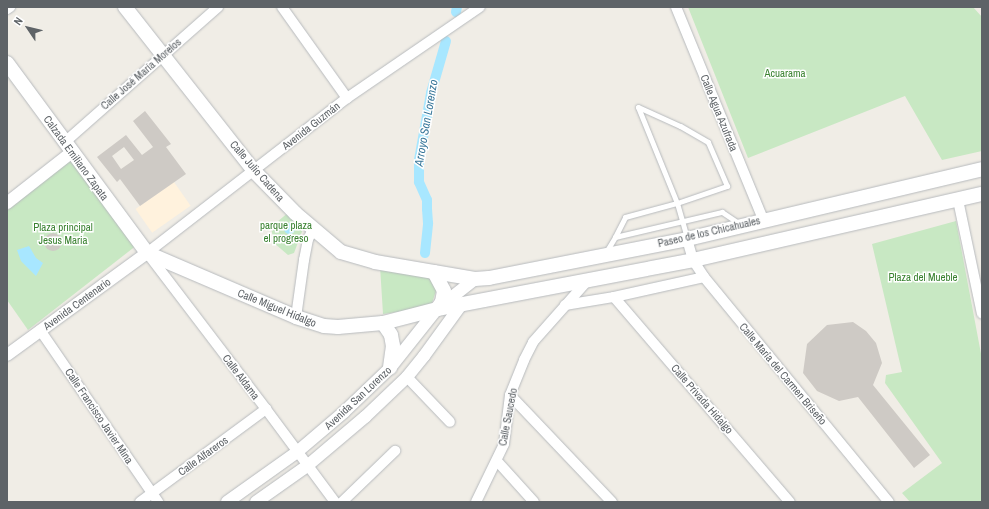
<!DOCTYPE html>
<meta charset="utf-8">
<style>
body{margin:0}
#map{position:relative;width:989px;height:509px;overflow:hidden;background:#f0ede6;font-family:"Archivo Narrow",sans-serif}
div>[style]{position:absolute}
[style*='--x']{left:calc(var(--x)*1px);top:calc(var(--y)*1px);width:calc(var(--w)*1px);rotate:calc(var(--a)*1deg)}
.commercial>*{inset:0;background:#fff2dd;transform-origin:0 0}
.green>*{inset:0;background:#c8e8c3}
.water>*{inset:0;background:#a8e7ff}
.round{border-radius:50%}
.canal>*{height:10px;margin:-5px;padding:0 5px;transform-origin:5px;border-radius:5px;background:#a8e7ff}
.building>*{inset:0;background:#cecac5}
.roads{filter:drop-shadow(0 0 1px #b7babd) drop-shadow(0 0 1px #b7babd)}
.service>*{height:5px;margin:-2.5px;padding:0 2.5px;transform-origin:2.5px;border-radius:2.5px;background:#fff}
.minor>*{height:10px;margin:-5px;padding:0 5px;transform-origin:5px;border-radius:5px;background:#fff}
.tertiary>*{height:12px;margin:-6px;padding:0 6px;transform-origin:6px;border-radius:6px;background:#fff}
.secondary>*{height:14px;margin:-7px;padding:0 7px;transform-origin:7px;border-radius:7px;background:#fff}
span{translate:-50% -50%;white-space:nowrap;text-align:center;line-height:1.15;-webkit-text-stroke:3px #fff;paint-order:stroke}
.park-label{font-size:11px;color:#3a8231}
.street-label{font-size:11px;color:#5e6367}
.water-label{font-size:12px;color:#38779a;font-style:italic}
.frame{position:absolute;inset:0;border:8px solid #5e6367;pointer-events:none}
.north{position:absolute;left:8px;top:8px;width:40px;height:40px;-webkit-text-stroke:3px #fff;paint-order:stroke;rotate:305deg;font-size:11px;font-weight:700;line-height:16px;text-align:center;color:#5e6367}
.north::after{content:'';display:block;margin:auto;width:14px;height:18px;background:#5e6367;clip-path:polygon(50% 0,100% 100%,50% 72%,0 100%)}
</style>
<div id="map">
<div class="commercial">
<i style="left:174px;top:182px;width:29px;height:47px;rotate:55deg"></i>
</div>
<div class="green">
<i style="clip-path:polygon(688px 7px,973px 7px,982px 17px,982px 151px,942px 160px,905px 96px,748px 158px)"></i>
<i style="clip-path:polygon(73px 157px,137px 245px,28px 330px,7px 300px,7px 211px)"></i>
<i style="clip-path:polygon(289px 212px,303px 229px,294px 253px,288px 255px,274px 243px,271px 227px)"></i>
<i style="clip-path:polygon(956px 221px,982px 359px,982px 502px,910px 502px,902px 493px,942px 463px,885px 383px,886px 375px,902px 372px,872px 244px)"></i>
<i style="clip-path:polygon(380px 266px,425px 274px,438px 285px,432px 303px,412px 310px,383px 314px)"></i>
</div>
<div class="water">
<i class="round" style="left:283.5px;top:222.5px;width:11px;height:11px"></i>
<i style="clip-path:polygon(29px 246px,36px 258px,43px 263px,36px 276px,21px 261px,17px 250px)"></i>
</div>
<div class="canal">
<i style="--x:456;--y:12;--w:5;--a:-79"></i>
<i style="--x:425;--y:253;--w:30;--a:-84"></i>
<i style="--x:428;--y:223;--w:14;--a:-94"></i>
<i style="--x:427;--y:209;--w:9;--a:-90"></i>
<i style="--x:427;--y:200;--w:20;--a:-114"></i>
<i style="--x:419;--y:182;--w:22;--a:-90"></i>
<i style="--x:419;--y:160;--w:68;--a:-79.8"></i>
<i style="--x:431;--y:93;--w:54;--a:-73.9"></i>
</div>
<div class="building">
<i style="clip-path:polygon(evenodd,145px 111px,171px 144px,166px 147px,186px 174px,140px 206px,120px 179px,117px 182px,97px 157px,126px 135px,142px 155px,153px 147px,133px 121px,145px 111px,124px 147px,134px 160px,121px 169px,112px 156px,124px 147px)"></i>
<i class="round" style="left:44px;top:233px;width:18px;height:18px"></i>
<i style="clip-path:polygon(853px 322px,866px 331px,876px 343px,882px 363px,873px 385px,930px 455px,914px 468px,858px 397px,839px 401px,817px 391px,803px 373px,807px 344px,827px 325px)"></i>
</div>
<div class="roads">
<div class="service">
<i style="--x:615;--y:237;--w:22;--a:-63"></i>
<i style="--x:625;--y:217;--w:54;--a:-15.1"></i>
<i style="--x:677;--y:203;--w:53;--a:-18.8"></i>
<i style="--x:727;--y:186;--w:48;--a:-113.4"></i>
<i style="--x:708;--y:142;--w:32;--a:-150"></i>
<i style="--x:680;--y:126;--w:46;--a:-155.7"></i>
<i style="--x:638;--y:107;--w:104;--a:67.9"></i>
<i style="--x:677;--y:203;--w:35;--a:74"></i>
<i style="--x:606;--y:252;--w:17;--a:-59"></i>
<i style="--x:615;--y:237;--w:110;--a:-13.2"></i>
<i style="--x:722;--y:212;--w:22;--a:34"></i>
</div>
<div class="minor">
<i style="--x:282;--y:7;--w:112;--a:54.5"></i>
<i style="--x:676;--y:7;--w:229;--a:67.7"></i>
<i style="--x:7;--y:9;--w:4;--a:-34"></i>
<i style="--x:65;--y:142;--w:204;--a:-41.4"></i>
<i style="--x:958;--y:200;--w:116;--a:78.1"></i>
<i style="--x:687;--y:239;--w:22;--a:74"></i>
<i style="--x:693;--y:260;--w:20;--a:57"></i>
<i style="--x:704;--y:277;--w:291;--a:50.6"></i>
<i style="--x:614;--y:297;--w:270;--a:49.4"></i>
<i style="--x:565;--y:305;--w:50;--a:-9.3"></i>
<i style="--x:614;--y:297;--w:92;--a:-12.5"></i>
<i style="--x:296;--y:317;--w:58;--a:-82"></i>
<i style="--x:304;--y:260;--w:21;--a:-79"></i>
<i style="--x:308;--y:239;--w:10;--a:-61"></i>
<i style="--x:40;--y:330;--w:209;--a:55.5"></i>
<i style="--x:407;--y:377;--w:62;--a:46.3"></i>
<i style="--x:510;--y:395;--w:148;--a:46.4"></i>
<i style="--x:497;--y:461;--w:55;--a:47.9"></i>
<i style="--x:140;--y:502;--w:157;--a:-36.4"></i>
<i style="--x:335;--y:502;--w:116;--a:-126.6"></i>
<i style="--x:266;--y:409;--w:196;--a:-127.3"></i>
<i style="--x:147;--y:253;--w:253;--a:-37.8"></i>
<i style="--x:347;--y:98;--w:161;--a:-34.4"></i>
<i style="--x:342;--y:502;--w:74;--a:-43.9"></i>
<i style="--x:476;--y:502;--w:64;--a:-64.2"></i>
<i style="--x:504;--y:444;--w:49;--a:-83"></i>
<i style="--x:510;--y:395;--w:38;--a:-68"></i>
<i style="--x:524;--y:360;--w:20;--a:-63"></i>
<i style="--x:533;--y:342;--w:84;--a:-48.4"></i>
</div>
<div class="tertiary">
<i style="--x:7;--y:203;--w:83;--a:-38.1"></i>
<i style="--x:7;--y:355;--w:173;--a:-36.1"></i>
<i style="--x:227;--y:502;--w:86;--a:-35.5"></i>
<i style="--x:297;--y:452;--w:62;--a:-40.4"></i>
<i style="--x:344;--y:412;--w:64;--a:-43.7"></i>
<i style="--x:390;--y:368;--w:75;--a:-51.5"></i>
<i style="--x:437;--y:309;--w:48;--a:-38.3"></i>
<i style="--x:256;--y:502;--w:62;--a:-35.2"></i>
<i style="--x:307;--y:466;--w:76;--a:-40.2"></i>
<i style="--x:365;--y:417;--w:58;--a:-43.6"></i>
<i style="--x:407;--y:377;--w:27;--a:-51"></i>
<i style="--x:424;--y:356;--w:63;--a:-54"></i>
</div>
<div class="secondary">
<i style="--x:125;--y:7;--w:209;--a:51.8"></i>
<i style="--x:254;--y:171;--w:59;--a:45.7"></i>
<i style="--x:295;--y:213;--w:60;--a:40.3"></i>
<i style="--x:341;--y:252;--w:35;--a:16"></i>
<i style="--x:375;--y:262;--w:101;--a:9.6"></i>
<i style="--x:475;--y:279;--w:14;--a:-4"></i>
<i style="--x:489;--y:278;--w:202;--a:-11.1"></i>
<i style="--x:687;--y:239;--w:303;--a:-13.3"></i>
<i style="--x:7;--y:63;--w:236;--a:53.6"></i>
<i style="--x:147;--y:253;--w:162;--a:23.2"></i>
<i style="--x:296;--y:317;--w:29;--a:18"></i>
<i style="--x:324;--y:326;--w:14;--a:4"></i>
<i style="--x:338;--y:327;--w:45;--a:-5.1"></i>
<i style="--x:383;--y:323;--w:56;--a:-14.5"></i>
<i style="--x:437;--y:309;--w:261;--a:-10.8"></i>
<i style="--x:693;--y:260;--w:296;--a:-12.9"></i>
<i style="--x:434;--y:272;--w:21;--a:62"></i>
<i style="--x:444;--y:291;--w:11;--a:100"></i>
<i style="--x:442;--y:302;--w:9;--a:126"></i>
<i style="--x:383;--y:323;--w:14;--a:56"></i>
<i style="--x:391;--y:335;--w:11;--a:80"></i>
<i style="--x:393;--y:346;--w:22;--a:98"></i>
</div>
</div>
<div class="park-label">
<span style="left:785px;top:73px">Acuarama</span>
<span style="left:286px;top:232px">parque plaza<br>el progreso</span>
<span style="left:63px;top:234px">Plaza principal<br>Jesus Maria</span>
<span style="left:923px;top:277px">Plaza del Mueble</span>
</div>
<div class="street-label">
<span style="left:141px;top:74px;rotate:-41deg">Calle José María Morelos</span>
<span style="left:719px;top:113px;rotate:68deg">Calle Agua Azufrada</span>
<span style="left:311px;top:126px;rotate:-38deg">Avenida Guzmán</span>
<span style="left:76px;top:158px;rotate:54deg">Calzada Emiliano Zapata</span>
<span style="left:257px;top:171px;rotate:49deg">Calle Julio Cadena</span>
<span style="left:709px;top:232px;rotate:-13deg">Paseo de los Chicahuales</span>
<span style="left:77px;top:304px;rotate:-36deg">Avenida Centenario</span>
<span style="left:277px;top:308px;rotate:22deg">Calle Miguel Hidalgo</span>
<span style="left:783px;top:374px;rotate:50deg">Calle María del Carmen Briseño</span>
<span style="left:241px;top:377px;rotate:53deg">Calle Aldama</span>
<span style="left:358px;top:398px;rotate:-43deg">Avenida San Lorenzo</span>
<span style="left:702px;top:399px;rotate:49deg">Calle Privada Hidalgo</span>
<span style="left:99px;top:416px;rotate:56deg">Calle Francisco Javier Mina</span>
<span style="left:508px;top:417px;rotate:-79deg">Calle Saucedo</span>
<span style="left:203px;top:456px;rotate:-36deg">Calle Alfareros</span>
</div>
<div class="water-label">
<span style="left:427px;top:123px;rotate:-80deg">Arroyo San Lorenzo</span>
</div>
<div class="frame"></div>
<div class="north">N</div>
</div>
